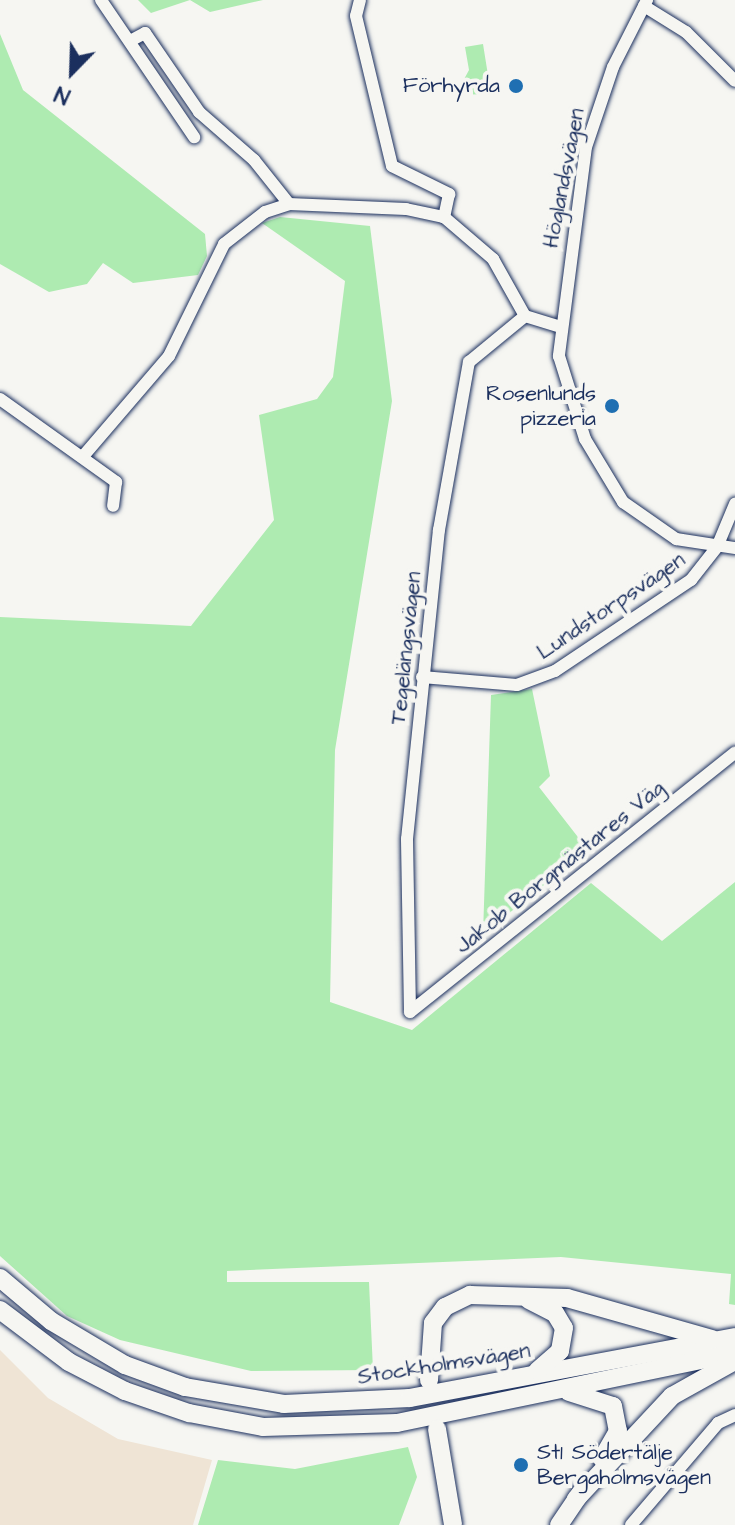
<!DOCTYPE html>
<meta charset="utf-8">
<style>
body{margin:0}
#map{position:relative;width:735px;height:1525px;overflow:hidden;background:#f6f6f2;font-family:"Architects Daughter",sans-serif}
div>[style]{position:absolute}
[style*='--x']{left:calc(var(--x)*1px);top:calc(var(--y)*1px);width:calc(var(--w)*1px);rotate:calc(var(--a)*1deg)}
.built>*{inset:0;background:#efe4d5}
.green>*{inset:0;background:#aeebb1}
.roads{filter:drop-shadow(0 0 2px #1b2f5e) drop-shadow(0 0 2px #1b2f5e)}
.street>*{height:12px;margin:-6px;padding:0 6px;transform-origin:6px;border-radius:6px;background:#f6f6f2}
.secondary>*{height:18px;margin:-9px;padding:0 9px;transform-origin:9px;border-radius:9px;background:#f6f6f2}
.dots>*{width:22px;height:22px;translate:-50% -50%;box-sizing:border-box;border:4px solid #f6f6f2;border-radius:50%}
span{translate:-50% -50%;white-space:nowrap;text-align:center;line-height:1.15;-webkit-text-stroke:8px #f6f6f2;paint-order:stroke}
.poi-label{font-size:22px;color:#1b2f5e}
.right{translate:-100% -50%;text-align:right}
.left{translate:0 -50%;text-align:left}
.street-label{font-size:22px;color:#1b2f5e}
.north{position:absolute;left:32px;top:32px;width:80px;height:80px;-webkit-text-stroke:6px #f6f6f2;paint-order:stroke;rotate:203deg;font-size:22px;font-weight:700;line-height:32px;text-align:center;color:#1b2f5e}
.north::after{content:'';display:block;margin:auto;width:28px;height:36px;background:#1b2f5e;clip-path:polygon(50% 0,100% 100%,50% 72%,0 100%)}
</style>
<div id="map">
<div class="built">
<i style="clip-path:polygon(0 1350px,48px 1398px,118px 1439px,212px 1460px,193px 1525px,0 1525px)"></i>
</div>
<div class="green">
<i style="clip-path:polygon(138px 0,263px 0,210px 12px,190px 0,151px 13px)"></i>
<i style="clip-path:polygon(0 34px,23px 90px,205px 234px,207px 256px,198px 275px,133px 283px,103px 263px,87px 284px,49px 292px,0 264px)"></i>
<i style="clip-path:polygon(483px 44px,491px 94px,450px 95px,449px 84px,462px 83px,469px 70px,465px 47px)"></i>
<i style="clip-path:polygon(280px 217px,370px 226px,392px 401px,335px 750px,330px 1002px,412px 1030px,591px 883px,662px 941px,735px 882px,735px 1305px,729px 1304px,731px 1274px,561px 1257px,227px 1271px,227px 1282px,369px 1282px,373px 1370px,251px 1371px,120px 1340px,67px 1316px,0 1256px,0 617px,191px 626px,274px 520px,259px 415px,317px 399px,333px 377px,345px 281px,262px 223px)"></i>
<i style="clip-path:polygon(532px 689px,550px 776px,539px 787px,588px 850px,483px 934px,491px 695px)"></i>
<i style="clip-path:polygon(408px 1447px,417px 1477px,399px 1525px,198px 1525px,218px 1460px,295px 1469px)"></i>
</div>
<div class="roads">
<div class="street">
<i style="--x:101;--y:0;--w:166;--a:55.8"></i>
<i style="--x:360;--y:0;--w:16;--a:104"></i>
<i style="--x:356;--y:16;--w:154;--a:76.5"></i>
<i style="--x:392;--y:166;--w:64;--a:26.2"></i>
<i style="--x:449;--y:194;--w:24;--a:102"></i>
<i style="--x:647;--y:0;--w:75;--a:116.9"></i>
<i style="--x:613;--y:67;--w:84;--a:108.6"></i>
<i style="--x:586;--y:147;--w:211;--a:97.4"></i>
<i style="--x:559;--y:356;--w:87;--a:72.6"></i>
<i style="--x:585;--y:439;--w:74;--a:58.9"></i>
<i style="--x:623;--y:502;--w:65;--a:34.9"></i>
<i style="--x:676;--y:539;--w:60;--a:8.7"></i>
<i style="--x:644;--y:6;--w:49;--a:31.8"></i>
<i style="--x:686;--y:32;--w:69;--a:45"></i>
<i style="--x:130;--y:41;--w:17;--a:-28"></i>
<i style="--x:145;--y:33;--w:96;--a:55.6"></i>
<i style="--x:199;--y:112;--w:73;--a:41.1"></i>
<i style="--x:254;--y:160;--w:56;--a:51.5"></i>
<i style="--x:0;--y:399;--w:143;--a:35.6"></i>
<i style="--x:116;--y:482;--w:24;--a:97"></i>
<i style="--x:85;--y:454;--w:129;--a:-49.4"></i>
<i style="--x:169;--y:356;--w:125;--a:-63.8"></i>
<i style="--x:224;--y:244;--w:52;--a:-38"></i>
<i style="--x:265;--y:212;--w:25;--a:-18"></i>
<i style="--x:289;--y:204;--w:117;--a:2.4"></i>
<i style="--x:406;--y:209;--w:39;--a:12"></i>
<i style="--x:444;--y:217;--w:65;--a:40.6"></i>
<i style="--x:493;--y:259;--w:65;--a:60.7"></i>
<i style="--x:525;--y:316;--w:34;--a:17"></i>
<i style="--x:422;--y:677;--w:95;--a:4.8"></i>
<i style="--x:517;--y:685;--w:40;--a:-20.2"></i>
<i style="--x:555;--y:671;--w:164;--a:-33.8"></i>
<i style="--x:691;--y:580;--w:42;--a:-51.8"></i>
<i style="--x:717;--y:547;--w:47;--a:-67.3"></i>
<i style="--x:410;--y:1012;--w:173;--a:-91"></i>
<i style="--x:407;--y:839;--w:311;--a:-84.1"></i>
<i style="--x:439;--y:530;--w:171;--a:-79.9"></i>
<i style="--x:469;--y:362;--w:72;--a:-39.4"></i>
<i style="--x:410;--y:1012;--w:416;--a:-38.6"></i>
<i style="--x:631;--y:1525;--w:134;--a:-49.5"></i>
<i style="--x:718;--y:1423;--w:19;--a:-25"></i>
</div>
<div class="secondary">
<i style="--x:0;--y:1278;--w:67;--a:40.1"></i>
<i style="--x:51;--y:1321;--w:86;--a:30.7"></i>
<i style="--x:125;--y:1365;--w:64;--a:20.1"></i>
<i style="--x:185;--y:1387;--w:100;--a:9.7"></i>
<i style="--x:284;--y:1404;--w:126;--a:-2.7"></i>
<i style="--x:410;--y:1398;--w:331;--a:-10.6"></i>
<i style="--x:529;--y:1300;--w:29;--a:27"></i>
<i style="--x:555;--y:1313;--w:17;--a:59"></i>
<i style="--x:564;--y:1328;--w:23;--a:100"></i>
<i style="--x:560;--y:1351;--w:30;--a:139"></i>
<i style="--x:0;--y:1310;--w:86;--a:37"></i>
<i style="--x:69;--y:1362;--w:63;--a:27.4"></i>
<i style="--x:125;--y:1391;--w:68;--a:19"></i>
<i style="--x:189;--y:1413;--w:75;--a:10.7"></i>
<i style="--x:263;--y:1427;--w:134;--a:-1.7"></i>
<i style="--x:397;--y:1423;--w:345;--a:-11.7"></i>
<i style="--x:429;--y:1380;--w:57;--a:-86"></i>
<i style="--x:433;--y:1323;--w:20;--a:-53"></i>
<i style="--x:445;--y:1307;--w:28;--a:-26"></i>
<i style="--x:470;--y:1295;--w:97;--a:1.8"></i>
<i style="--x:567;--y:1298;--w:151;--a:15.8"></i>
<i style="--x:569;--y:1392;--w:46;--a:17.7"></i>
<i style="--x:613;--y:1406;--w:25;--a:79"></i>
<i style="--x:618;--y:1431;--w:32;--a:120"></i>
<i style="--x:437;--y:1429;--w:97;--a:80.5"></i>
<i style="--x:576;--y:1499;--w:141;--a:-47"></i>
<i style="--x:672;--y:1396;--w:72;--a:-29.1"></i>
<i style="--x:559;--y:1525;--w:41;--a:-55.9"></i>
</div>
</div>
<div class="dots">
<i style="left:516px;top:86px;background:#1f6fb2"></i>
<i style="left:612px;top:406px;background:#1f6fb2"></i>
<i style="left:521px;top:1465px;background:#1f6fb2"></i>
</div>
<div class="poi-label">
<span class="right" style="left:500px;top:86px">Förhyrda</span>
<span class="right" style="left:596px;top:406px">Rosenlunds<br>pizzeria</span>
<span class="left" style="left:537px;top:1465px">St1 Södertälje<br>Bergaholmsvägen</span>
</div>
<div class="street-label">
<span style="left:564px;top:178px;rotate:-79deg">Höglandsvägen</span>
<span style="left:611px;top:606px;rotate:-34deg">Lundstorpsvägen</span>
<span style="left:406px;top:648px;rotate:-84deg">Tegelängsvägen</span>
<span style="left:560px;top:867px;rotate:-39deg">Jakob Borgmästares Väg</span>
<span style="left:444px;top:1364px;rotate:-9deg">Stockholmsvägen</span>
</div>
<div class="north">N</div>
</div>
